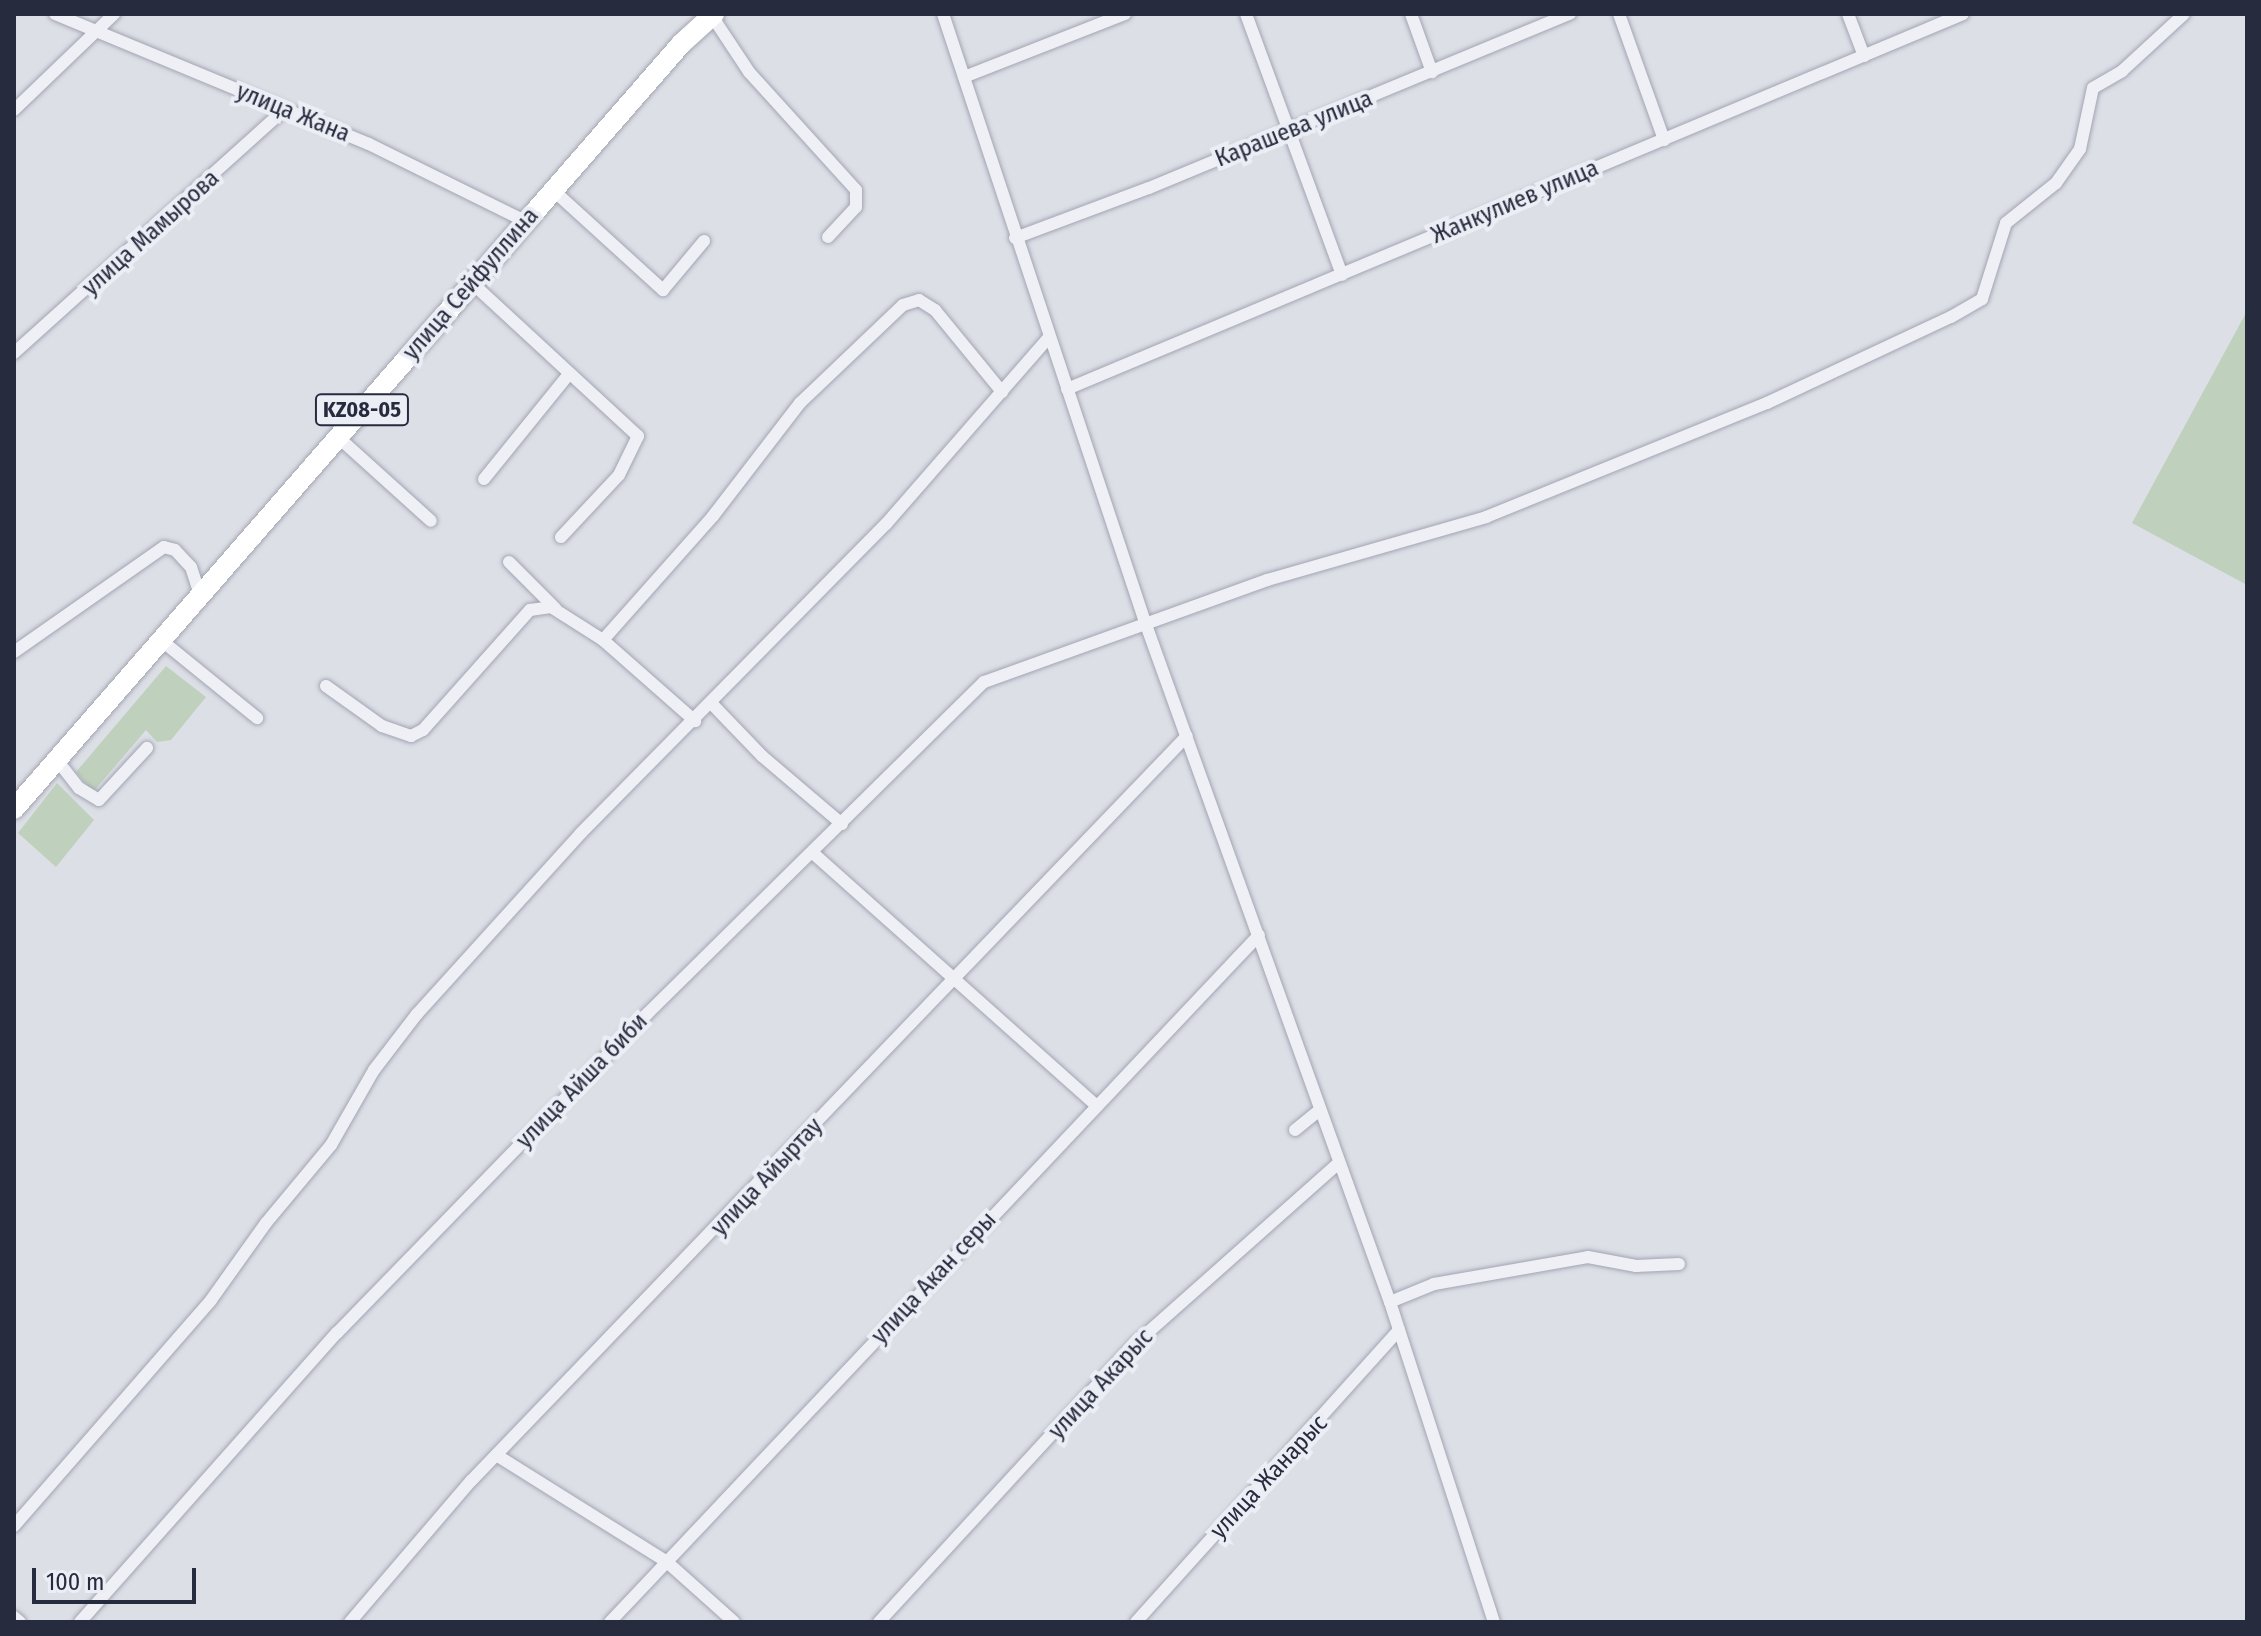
<!DOCTYPE html>
<meta charset="utf-8">
<style>
body{margin:0}
#map{position:relative;width:2261px;height:1636px;overflow:hidden;background:#dddfe7;font-family:"Fira Sans Condensed",sans-serif}
div>[style]{position:absolute}
[style*='--x']{left:calc(var(--x)*1px);top:calc(var(--y)*1px);width:calc(var(--w)*1px);rotate:calc(var(--a)*1deg)}
.green>*{inset:0;background:#bfd1bd}
.roads{filter:drop-shadow(0 0 2px #a2a5b1) drop-shadow(0 0 2px #a2a5b1)}
.street>*{height:12px;margin:-6px;padding:0 6px;transform-origin:6px;border-radius:6px;background:#eff0f5}
.primary>*{height:20px;margin:-10px;padding:0 10px;transform-origin:10px;border-radius:10px;background:#fff}
span{translate:-50% -50%;white-space:nowrap;text-align:center;line-height:1.15;-webkit-text-stroke:8px #eceef5;paint-order:stroke}
.shield-label span{padding:2px 6px;background:#eceef5;border:2px solid;border-radius:6px;-webkit-text-stroke-width:0}
.shield-label{font-size:22px;color:#262b3e;font-weight:700}
.street-label{font-size:24px;color:#262b3e}
.frame{position:absolute;inset:0;border:16px solid #262b3e;pointer-events:none}
.scale{position:absolute;left:32px;top:1568px;width:164px;height:36px;box-sizing:border-box;border:4px solid #262b3e;border-top:0;padding-left:10px;font-size:24px;line-height:28px;white-space:nowrap;color:#262b3e;-webkit-text-stroke:6px #eceef5;paint-order:stroke}
</style>
<div id="map">
<div class="green">
<i style="clip-path:polygon(2247px 311px,2247px 585px,2132px 523px)"></i>
<i style="clip-path:polygon(166px 666px,206px 697px,171px 740px,157px 742px,146px 730px,93px 792px,76px 772px)"></i>
<i style="clip-path:polygon(57px 783px,94px 820px,56px 867px,18px 833px)"></i>
</div>
<div class="roads">
<div class="street">
<i style="--x:55;--y:14;--w:340;--a:22.5"></i>
<i style="--x:369;--y:144;--w:176;--a:26.3"></i>
<i style="--x:943;--y:14;--w:641;--a:71.62"></i>
<i style="--x:1145;--y:622;--w:723;--a:70.19"></i>
<i style="--x:1390;--y:1302;--w:336;--a:72"></i>
<i style="--x:1246;--y:14;--w:278;--a:69.8"></i>
<i style="--x:1411;--y:14;--w:62;--a:70.1"></i>
<i style="--x:1619;--y:14;--w:134;--a:70.3"></i>
<i style="--x:1848;--y:14;--w:45;--a:69.1"></i>
<i style="--x:712;--y:16;--w:67;--a:56.5"></i>
<i style="--x:749;--y:72;--w:159;--a:47.8"></i>
<i style="--x:856;--y:190;--w:17;--a:90"></i>
<i style="--x:856;--y:207;--w:41;--a:133"></i>
<i style="--x:964;--y:77;--w:173;--a:-21.4"></i>
<i style="--x:14;--y:110;--w:139;--a:-43.8"></i>
<i style="--x:553;--y:190;--w:149;--a:42.3"></i>
<i style="--x:663;--y:290;--w:64;--a:-50.1"></i>
<i style="--x:1015;--y:238;--w:143;--a:-20.5"></i>
<i style="--x:1149;--y:188;--w:456;--a:-22.5"></i>
<i style="--x:472;--y:283;--w:226;--a:42.7"></i>
<i style="--x:638;--y:436;--w:43;--a:116"></i>
<i style="--x:619;--y:475;--w:85;--a:133.1"></i>
<i style="--x:14;--y:353;--w:363;--a:-42"></i>
<i style="--x:1067;--y:389;--w:971;--a:-22.71"></i>
<i style="--x:338;--y:437;--w:125;--a:42.1"></i>
<i style="--x:484;--y:479;--w:135;--a:-51"></i>
<i style="--x:509;--y:562;--w:66;--a:45"></i>
<i style="--x:161;--y:640;--w:124;--a:39.1"></i>
<i style="--x:603;--y:640;--w:166;--a:-48.4"></i>
<i style="--x:713;--y:516;--w:143;--a:-52.4"></i>
<i style="--x:800;--y:403;--w:142;--a:-43.6"></i>
<i style="--x:903;--y:305;--w:17;--a:-17"></i>
<i style="--x:919;--y:300;--w:19;--a:32"></i>
<i style="--x:935;--y:310;--w:106;--a:50.7"></i>
<i style="--x:14;--y:652;--w:183;--a:-35"></i>
<i style="--x:164;--y:547;--w:11;--a:15"></i>
<i style="--x:175;--y:550;--w:23;--a:47"></i>
<i style="--x:191;--y:567;--w:29;--a:72"></i>
<i style="--x:326;--y:686;--w:69;--a:35.5"></i>
<i style="--x:382;--y:726;--w:31;--a:19"></i>
<i style="--x:411;--y:736;--w:13;--a:-27"></i>
<i style="--x:423;--y:730;--w:161;--a:-48.3"></i>
<i style="--x:530;--y:610;--w:21;--a:-8"></i>
<i style="--x:551;--y:607;--w:62;--a:32.4"></i>
<i style="--x:603;--y:640;--w:123;--a:41.4"></i>
<i style="--x:712;--y:704;--w:72;--a:46.1"></i>
<i style="--x:762;--y:756;--w:105;--a:40.4"></i>
<i style="--x:57;--y:760;--w:36;--a:52"></i>
<i style="--x:79;--y:788;--w:23;--a:31"></i>
<i style="--x:99;--y:800;--w:71;--a:-47.3"></i>
<i style="--x:814;--y:854;--w:379;--a:41.7"></i>
<i style="--x:1295;--y:1130;--w:32;--a:-39"></i>
<i style="--x:1390;--y:1302;--w:48;--a:-22.2"></i>
<i style="--x:1434;--y:1284;--w:156;--a:-9.9"></i>
<i style="--x:1588;--y:1257;--w:49;--a:10.6"></i>
<i style="--x:1636;--y:1266;--w:43;--a:-2.7"></i>
<i style="--x:498;--y:1456;--w:199;--a:32.1"></i>
<i style="--x:667;--y:1562;--w:90;--a:41.8"></i>
<i style="--x:14;--y:1526;--w:300;--a:-48.9"></i>
<i style="--x:211;--y:1300;--w:95;--a:-54.5"></i>
<i style="--x:266;--y:1223;--w:102;--a:-50.2"></i>
<i style="--x:331;--y:1145;--w:86;--a:-60.2"></i>
<i style="--x:374;--y:1070;--w:71;--a:-52.5"></i>
<i style="--x:417;--y:1014;--w:244;--a:-47.8"></i>
<i style="--x:581;--y:833;--w:434;--a:-45.4"></i>
<i style="--x:886;--y:524;--w:247;--a:-48.9"></i>
<i style="--x:14;--y:1617;--w:8;--a:40"></i>
<i style="--x:80;--y:1622;--w:387;--a:-48.4"></i>
<i style="--x:337;--y:1333;--w:445;--a:-45.8"></i>
<i style="--x:647;--y:1014;--w:473;--a:-44.6"></i>
<i style="--x:984;--y:682;--w:301;--a:-19.8"></i>
<i style="--x:1267;--y:580;--w:228;--a:-16"></i>
<i style="--x:1486;--y:517;--w:303;--a:-22.1"></i>
<i style="--x:1767;--y:403;--w:203;--a:-25.1"></i>
<i style="--x:1951;--y:317;--w:36;--a:-30"></i>
<i style="--x:1982;--y:299;--w:80;--a:-72.5"></i>
<i style="--x:2006;--y:223;--w:64;--a:-38.7"></i>
<i style="--x:2056;--y:183;--w:42;--a:-54.8"></i>
<i style="--x:2080;--y:149;--w:62;--a:-78"></i>
<i style="--x:2093;--y:88;--w:34;--a:-30"></i>
<i style="--x:2122;--y:71;--w:84;--a:-42.6"></i>
<i style="--x:350;--y:1622;--w:186;--a:-49.4"></i>
<i style="--x:471;--y:1481;--w:1033;--a:-46.14"></i>
<i style="--x:610;--y:1622;--w:945;--a:-46.63"></i>
<i style="--x:879;--y:1622;--w:379;--a:-47.4"></i>
<i style="--x:1136;--y:1343;--w:271;--a:-41.6"></i>
<i style="--x:1136;--y:1622;--w:393;--a:-48"></i>
</div>
<div class="primary">
<i style="--x:14;--y:809;--w:1015;--a:-48.91"></i>
<i style="--x:681;--y:44;--w:45;--a:-42.3"></i>
</div>
</div>
<div class="shield-label">
<span style="left:362px;top:410px">KZ08-05</span>
</div>
<div class="street-label">
<span style="left:293px;top:113px;rotate:22deg">улица Жана</span>
<span style="left:1294px;top:129px;rotate:-22deg">Карашева улица</span>
<span style="left:1515px;top:202px;rotate:-23deg">Жанкулиев улица</span>
<span style="left:151px;top:233px;rotate:-42deg">улица Мамырова</span>
<span style="left:471px;top:284px;rotate:-49deg">улица Сейфуллина</span>
<span style="left:582px;top:1081px;rotate:-46deg">улица Айша биби</span>
<span style="left:767px;top:1177px;rotate:-47deg">улица Айыртау</span>
<span style="left:934px;top:1278px;rotate:-47deg">улица Акан серы</span>
<span style="left:1101px;top:1384px;rotate:-47deg">улица Акарыс</span>
<span style="left:1269px;top:1477px;rotate:-47deg">улица Жанарыс</span>
</div>
<div class="frame"></div>
<div class="scale">100 m</div>
</div>
